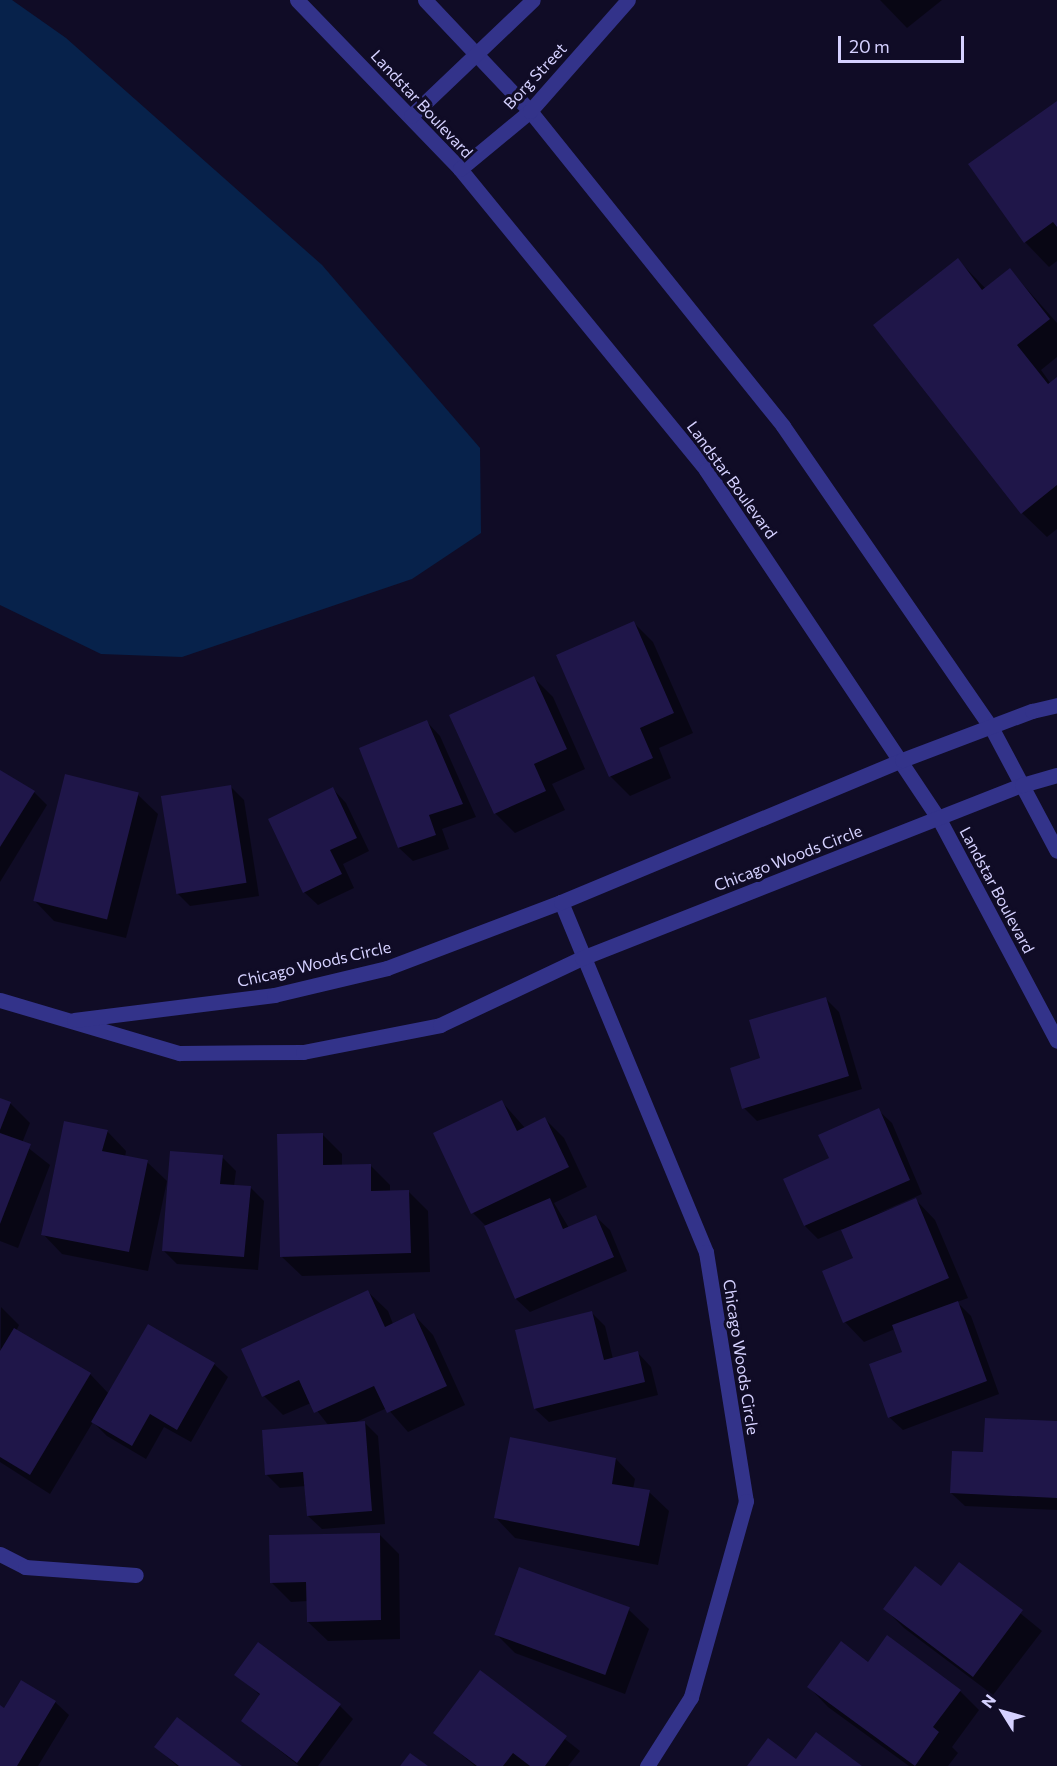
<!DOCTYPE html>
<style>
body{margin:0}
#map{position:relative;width:1057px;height:1766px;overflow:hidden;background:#100c26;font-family:Commissioner,sans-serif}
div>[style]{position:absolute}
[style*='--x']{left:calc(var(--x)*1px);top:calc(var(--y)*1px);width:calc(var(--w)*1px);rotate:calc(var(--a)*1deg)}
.water>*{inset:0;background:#07224b}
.shadow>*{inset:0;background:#0007}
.building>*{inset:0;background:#1f1649;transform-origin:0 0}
.minor>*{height:15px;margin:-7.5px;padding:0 7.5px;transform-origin:7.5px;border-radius:7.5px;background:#33338a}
span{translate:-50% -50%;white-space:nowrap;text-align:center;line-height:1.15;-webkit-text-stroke:6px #100c26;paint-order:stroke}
.street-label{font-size:16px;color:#d5d1ff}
.north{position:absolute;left:973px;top:1682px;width:60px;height:60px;-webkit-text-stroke:4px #100c26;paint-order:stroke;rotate:307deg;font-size:16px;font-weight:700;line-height:24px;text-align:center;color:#d5d1ff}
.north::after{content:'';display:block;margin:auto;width:21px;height:27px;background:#d5d1ff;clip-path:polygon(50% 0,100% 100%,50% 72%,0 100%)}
.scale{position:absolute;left:838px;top:36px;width:126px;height:27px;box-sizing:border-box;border:3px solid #d5d1ff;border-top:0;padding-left:8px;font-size:18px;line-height:21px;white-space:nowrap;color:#d5d1ff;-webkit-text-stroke:4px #100c26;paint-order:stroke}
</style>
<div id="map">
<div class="water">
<i style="clip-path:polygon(0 0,12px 0,66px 38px,322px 265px,480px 448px,481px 533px,412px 579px,182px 657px,101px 654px,0 605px)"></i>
</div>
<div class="shadow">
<i style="clip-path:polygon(880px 0,942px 0,907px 28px)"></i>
<i style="clip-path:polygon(1057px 103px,1057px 261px,1049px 267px,1025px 242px)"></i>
<i style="clip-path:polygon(958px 260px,986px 289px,1010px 270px,1057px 323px,1057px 357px,1041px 370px,1051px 384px,1057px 379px,1057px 529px,1047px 537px,1022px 513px)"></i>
<i style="clip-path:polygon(633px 622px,653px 642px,693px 733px,659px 748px,671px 778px,630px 796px,610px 776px)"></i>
<i style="clip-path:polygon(533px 677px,553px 697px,585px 769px,552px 784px,565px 810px,515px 833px,495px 813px)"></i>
<i style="clip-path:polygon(427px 722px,440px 736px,476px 817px,442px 829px,449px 849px,413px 861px,399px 848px,361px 749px)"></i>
<i style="clip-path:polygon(0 771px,34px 792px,47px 805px,0 882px)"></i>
<i style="clip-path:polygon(231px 787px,244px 800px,259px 896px,190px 906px,177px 893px)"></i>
<i style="clip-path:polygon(333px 789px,346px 803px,369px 851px,343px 864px,354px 888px,318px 905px,304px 892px)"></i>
<i style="clip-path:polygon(138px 795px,158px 814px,126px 938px,54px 921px,35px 901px)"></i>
<i style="clip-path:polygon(826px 999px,839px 1012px,862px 1089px,757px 1121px,744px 1108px,762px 1059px)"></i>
<i style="clip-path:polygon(0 1100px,10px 1103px,30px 1123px,22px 1143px,50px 1165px,18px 1248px,0 1241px)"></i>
<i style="clip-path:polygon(502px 1102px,525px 1128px,545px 1119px,564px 1138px,587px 1187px,554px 1203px,569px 1228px,596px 1217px,610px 1230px,627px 1271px,530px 1312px,516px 1299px,486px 1226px,473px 1213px)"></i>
<i style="clip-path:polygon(878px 1110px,892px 1123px,922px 1194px,876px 1214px,916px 1200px,935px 1220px,968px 1298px,957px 1302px,971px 1316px,999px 1394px,903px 1430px,889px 1417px,904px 1353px,895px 1329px,864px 1342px,845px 1322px,855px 1258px,842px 1229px,818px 1239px,805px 1226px,831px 1159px)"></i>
<i style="clip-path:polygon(107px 1131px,126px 1151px,125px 1157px,147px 1162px,167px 1181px,148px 1271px,62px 1254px,43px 1234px)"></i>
<i style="clip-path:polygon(322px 1134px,342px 1154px,342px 1166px,370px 1165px,390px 1185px,390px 1192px,409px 1192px,428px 1211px,430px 1272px,302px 1276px,282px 1257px)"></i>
<i style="clip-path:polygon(222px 1157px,236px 1171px,234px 1186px,250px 1187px,264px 1201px,258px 1270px,177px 1264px,163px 1250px)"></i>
<i style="clip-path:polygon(368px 1292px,388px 1311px,393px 1324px,414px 1315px,433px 1335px,465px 1405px,408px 1432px,387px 1408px,354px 1423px,365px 1423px,378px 1436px,385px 1524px,322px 1529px,308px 1516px,306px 1486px,280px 1488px,266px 1474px,329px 1426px,311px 1403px,283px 1415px,264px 1396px)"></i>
<i style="clip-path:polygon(1px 1307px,19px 1325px,16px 1331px,90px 1374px,109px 1394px,214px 1364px,228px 1377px,191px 1442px,164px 1427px,146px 1459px,107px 1436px,93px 1422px,50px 1494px,0 1462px)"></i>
<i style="clip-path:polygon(592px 1313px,605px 1326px,613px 1359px,638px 1353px,651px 1367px,658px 1395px,549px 1422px,535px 1409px)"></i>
<i style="clip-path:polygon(1057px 1423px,1057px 1510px,965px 1506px,951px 1493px,985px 1454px)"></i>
<i style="clip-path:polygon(616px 1459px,635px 1479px,633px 1489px,649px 1492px,669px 1511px,658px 1565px,515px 1538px,496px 1518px)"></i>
<i style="clip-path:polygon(379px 1534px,399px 1554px,400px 1639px,328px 1641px,308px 1622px,308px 1601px,291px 1602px,271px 1582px)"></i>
<i style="clip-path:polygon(960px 1564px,1042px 1631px,993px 1695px,904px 1628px,885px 1609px,942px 1588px)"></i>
<i style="clip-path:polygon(629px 1610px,649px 1629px,625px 1694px,515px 1653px,496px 1634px)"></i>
<i style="clip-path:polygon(868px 1664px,960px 1691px,979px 1710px,952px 1747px,958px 1753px,948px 1766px,909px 1766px,828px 1707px,809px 1687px)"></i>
<i style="clip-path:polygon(480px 1672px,580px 1751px,568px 1766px,475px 1766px,435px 1732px)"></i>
<i style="clip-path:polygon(236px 1674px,340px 1706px,353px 1719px,318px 1766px,299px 1766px,243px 1721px,261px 1696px)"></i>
<i style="clip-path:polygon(55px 1702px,69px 1715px,38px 1766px,0 1766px,0 1707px,5px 1710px)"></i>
<i style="clip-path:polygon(156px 1747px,239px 1766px,177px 1766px)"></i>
</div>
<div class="building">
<i style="clip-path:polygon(1057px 101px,1057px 227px,1053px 222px,1024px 243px,968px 164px)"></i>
<i style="clip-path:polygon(958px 258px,982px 290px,1010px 268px,1050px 319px,1017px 345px,1048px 384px,1057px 377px,1057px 485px,1021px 514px,873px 325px)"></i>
<i style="clip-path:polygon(634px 621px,674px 713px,640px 728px,653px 758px,609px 777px,556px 655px)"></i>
<i style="clip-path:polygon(534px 676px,567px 749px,534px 764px,546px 791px,494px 814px,449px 715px)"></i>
<i style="clip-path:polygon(427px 720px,463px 804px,429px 815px,436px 835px,398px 848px,359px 748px)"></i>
<i style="clip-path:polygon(0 770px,35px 791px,0 847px)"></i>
<i style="left:65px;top:774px;width:76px;height:131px;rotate:14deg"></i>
<i style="left:231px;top:785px;width:99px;height:71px;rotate:81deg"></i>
<i style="clip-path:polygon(333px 787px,357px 838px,330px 850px,342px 874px,303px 893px,268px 819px)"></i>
<i style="clip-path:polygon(826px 997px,849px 1076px,742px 1109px,730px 1068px,760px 1058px,749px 1020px)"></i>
<i style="clip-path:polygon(0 1098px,11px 1102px,0 1130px)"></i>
<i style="clip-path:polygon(502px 1100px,517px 1131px,545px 1117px,569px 1167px,471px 1214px,433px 1133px)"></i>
<i style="clip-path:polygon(879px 1108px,910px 1180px,804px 1226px,783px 1179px,829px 1158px,818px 1135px)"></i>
<i style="clip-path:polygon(64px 1121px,108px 1130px,102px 1151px,148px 1160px,129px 1252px,41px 1235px)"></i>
<i style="clip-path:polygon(0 1133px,31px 1144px,0 1224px)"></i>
<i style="clip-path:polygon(323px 1133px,323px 1165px,371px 1164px,371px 1191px,409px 1190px,411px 1253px,280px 1257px,277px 1134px)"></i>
<i style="clip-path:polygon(170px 1151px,223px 1155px,220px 1184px,251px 1186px,244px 1257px,162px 1251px)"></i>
<i style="clip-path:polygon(550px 1198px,563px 1229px,596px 1215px,614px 1257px,515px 1299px,484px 1226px)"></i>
<i style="clip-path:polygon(916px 1198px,949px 1278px,843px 1323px,822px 1271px,853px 1258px,841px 1230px)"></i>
<i style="clip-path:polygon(368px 1290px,385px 1327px,414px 1313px,447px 1386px,387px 1413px,374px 1386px,314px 1413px,299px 1380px,262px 1397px,241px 1349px)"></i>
<i style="clip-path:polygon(958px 1301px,987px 1381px,888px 1418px,869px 1364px,902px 1352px,892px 1325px)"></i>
<i style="clip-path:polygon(592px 1311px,604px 1360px,638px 1351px,645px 1382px,534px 1409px,515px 1330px)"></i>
<i style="clip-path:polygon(148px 1324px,215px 1363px,177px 1430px,150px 1414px,132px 1446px,91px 1422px)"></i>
<i style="clip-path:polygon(14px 1328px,91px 1373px,30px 1475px,0 1457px,0 1351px)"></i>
<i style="clip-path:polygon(985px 1418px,1057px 1421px,1057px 1498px,950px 1493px,952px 1451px,983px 1452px)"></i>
<i style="clip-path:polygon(365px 1421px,372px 1511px,307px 1516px,303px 1472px,265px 1475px,262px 1430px)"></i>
<i style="clip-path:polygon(510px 1437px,616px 1458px,612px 1484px,650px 1490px,639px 1546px,494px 1518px)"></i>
<i style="clip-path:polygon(380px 1533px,381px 1620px,307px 1622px,306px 1582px,270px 1583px,269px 1535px)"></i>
<i style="clip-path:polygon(959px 1562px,1023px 1610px,973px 1677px,883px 1609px,915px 1566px,941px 1586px)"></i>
<i style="left:519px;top:1567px;width:118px;height:72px;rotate:20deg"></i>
<i style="clip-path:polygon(887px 1635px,961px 1690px,933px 1727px,939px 1732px,915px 1766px,807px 1687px,841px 1641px,868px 1662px)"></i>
<i style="clip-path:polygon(258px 1642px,341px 1704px,297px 1763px,241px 1721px,260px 1694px,234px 1675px)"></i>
<i style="clip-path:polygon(480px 1670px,567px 1736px,545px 1766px,530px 1766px,513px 1753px,503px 1766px,477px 1766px,433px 1733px)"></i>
<i style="clip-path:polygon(21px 1680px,56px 1701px,17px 1766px,0 1766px,0 1705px,4px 1708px)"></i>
<i style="clip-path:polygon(177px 1717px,242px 1766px,179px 1766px,154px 1747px)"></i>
<i style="clip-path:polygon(816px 1732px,862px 1766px,747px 1766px,768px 1738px,796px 1759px)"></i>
<i style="clip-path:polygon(410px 1753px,428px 1766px,400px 1766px)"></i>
</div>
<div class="minor">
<i style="--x:297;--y:0;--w:235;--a:46"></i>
<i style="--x:460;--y:169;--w:389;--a:50.7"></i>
<i style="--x:706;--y:470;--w:420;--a:56.3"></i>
<i style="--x:939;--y:819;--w:251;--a:62"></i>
<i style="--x:425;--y:0;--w:153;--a:46.6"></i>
<i style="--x:530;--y:111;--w:404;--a:51.2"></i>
<i style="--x:783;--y:426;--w:366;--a:55.4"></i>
<i style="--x:991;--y:727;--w:140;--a:62"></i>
<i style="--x:411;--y:116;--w:168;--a:-43.6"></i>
<i style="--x:460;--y:169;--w:91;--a:-39.6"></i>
<i style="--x:530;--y:111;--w:148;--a:-48.6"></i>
<i style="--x:561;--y:902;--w:379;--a:67.5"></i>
<i style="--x:706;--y:1252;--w:252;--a:80.9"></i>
<i style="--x:746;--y:1501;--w:204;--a:105.7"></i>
<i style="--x:691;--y:1697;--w:82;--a:122.5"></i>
<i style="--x:0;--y:1000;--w:187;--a:16.5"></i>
<i style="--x:179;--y:1053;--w:124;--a:-0.5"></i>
<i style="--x:303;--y:1052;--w:140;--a:-11.1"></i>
<i style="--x:440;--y:1025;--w:157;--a:-25.3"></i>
<i style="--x:582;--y:958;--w:473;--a:-21.5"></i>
<i style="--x:1022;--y:785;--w:36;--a:-16"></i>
<i style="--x:74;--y:1020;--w:202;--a:-7.1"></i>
<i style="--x:274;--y:995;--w:116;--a:-13.4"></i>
<i style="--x:387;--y:968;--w:186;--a:-20.8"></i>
<i style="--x:561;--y:902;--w:369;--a:-22.6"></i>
<i style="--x:902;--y:760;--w:139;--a:-20.7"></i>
<i style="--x:1032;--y:711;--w:26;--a:-13"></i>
<i style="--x:0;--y:1554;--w:28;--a:27"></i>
<i style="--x:25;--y:1567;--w:111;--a:4.1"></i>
</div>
<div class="street-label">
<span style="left:535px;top:76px;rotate:-47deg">Borg Street</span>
<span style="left:422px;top:104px;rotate:47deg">Landstar Boulevard</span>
<span style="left:732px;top:480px;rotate:54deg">Landstar Boulevard</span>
<span style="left:788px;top:858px;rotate:-21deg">Chicago Woods Circle</span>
<span style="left:997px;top:890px;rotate:62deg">Landstar Boulevard</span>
<span style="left:314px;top:964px;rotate:-13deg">Chicago Woods Circle</span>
<span style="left:741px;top:1357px;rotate:81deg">Chicago Woods Circle</span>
</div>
<div class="north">N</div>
<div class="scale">20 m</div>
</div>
